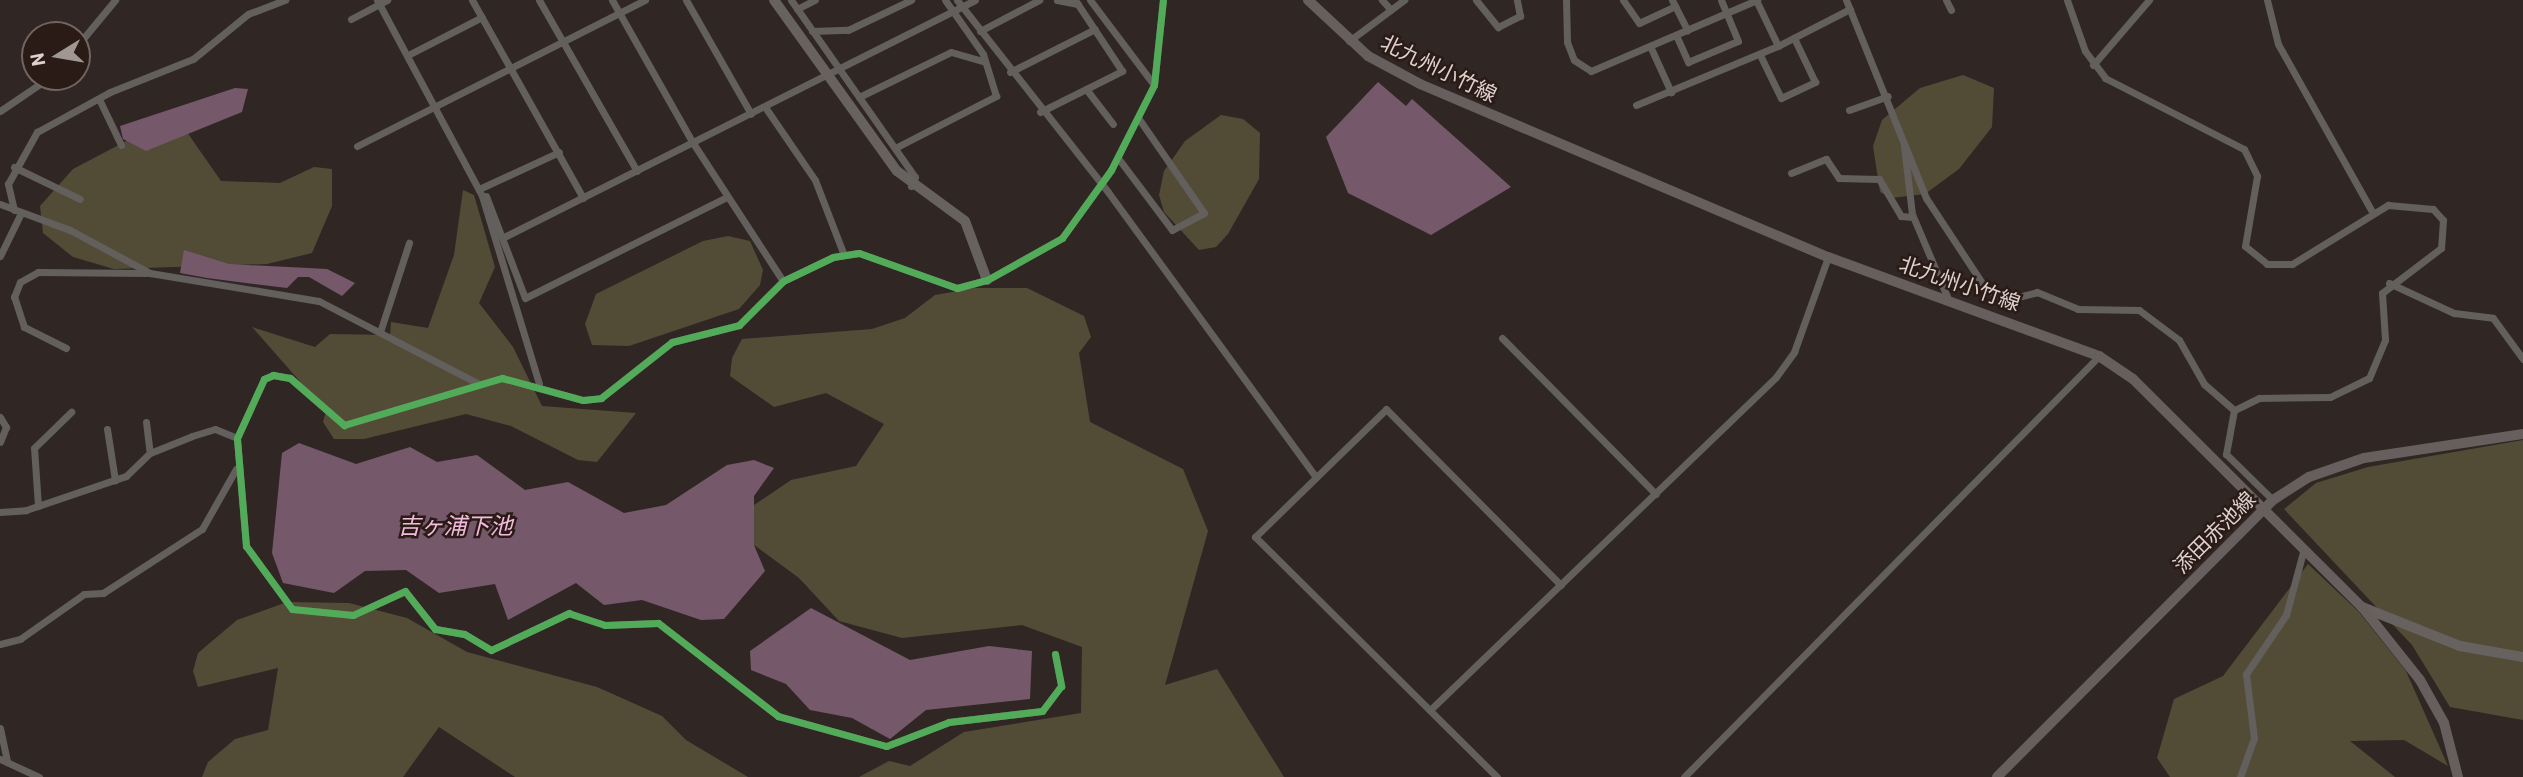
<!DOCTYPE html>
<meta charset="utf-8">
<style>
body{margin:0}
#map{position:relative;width:2523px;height:777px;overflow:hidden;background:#302724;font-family:Barlow,"Noto Sans JP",sans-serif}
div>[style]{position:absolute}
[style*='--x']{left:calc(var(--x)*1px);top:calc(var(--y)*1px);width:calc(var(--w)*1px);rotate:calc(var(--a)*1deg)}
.green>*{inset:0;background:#524c37}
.water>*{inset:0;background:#75586a}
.street>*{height:7px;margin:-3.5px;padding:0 3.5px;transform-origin:3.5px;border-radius:3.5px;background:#635f5d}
.secondary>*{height:10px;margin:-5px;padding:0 5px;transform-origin:5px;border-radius:5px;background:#676260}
.primary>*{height:10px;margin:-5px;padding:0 5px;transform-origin:5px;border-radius:5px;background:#665f5d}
.cycleway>*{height:7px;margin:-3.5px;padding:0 3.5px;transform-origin:3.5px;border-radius:3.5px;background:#51ab58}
span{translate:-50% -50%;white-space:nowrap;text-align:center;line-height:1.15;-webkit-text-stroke:5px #2b1b16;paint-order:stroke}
.street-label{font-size:21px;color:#ddd1ce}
.water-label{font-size:23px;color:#f2bbde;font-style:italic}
.north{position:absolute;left:21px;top:21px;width:70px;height:70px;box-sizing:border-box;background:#2b1b16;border:2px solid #726460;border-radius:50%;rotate:259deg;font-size:19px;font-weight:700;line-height:28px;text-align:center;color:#ddd1ce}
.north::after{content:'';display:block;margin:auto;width:24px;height:32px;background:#a09692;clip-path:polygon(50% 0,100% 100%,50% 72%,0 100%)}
</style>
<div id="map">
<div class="green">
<i style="clip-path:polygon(1963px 75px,1994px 88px,1992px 127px,1959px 169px,1925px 194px,1891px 198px,1880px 192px,1873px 146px,1882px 120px,1920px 88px)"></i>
<i style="clip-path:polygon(1221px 115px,1243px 119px,1260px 133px,1259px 179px,1228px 234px,1216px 247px,1199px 250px,1164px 212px,1159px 195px,1164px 171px,1185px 141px)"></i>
<i style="clip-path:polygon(182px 125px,221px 181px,280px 183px,314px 167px,332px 169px,332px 206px,312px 253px,267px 264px,114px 269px,73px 257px,43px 233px,40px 206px,73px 169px,134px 137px)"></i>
<i style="clip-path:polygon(463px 190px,474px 195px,495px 267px,479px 303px,513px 347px,542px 406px,636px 413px,597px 462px,578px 460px,511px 426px,466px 414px,364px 439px,334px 439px,323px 422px,326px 411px,252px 327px,315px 347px,330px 334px,390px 335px,391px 322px,428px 328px,454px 255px)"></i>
<i style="clip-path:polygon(728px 236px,750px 241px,763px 270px,760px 285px,739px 309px,629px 346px,592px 345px,585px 324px,596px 294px,703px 241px)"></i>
<i style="clip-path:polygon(975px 288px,1027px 288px,1084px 316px,1091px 337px,1079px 353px,1090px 422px,1183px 469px,1208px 531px,1165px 685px,1217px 669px,1284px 777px,859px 777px,889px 761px,910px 766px,964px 732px,1081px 713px,1082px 647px,1022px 625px,902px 638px,839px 621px,799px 578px,754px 545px,735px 518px,791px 480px,856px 466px,884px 424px,826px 393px,774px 407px,730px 376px,732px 358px,742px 339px,872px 329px,905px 318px,935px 295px)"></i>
<i style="clip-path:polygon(2523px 440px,2523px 720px,2450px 707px,2412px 645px,2284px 509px,2316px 483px,2368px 467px)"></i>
<i style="clip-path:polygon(2308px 564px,2359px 612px,2406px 671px,2448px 766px,2404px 740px,2350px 741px,2395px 777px,2170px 777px,2157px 758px,2174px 699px,2223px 676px)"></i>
<i style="clip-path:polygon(287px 602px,349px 603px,407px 618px,467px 652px,597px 687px,662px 716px,686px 740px,748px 777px,515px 777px,439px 727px,403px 777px,202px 777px,208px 762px,235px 739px,268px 730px,278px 668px,198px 687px,193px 671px,198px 653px,237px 620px)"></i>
</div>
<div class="water">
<i style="clip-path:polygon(1378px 82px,1406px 106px,1412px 99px,1511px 187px,1431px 235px,1348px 193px,1326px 137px)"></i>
<i style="clip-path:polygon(235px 88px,248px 89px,242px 112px,146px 151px,123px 139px,120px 126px)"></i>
<i style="clip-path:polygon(184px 250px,229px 264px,327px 269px,355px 283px,342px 296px,309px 277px,298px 277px,287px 288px,207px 278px,180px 273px)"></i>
<i style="clip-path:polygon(299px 443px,356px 464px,410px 447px,437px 462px,477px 455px,525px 490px,568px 482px,624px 513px,666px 505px,727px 465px,754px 460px,774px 468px,754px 496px,754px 545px,765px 571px,724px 619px,701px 620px,642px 600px,604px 605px,576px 583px,508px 620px,495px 584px,439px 593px,406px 570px,365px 571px,334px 593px,283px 583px,272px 553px,282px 453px)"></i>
<i style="clip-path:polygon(811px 608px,910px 660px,989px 646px,1032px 651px,1030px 699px,926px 710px,890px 739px,852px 718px,810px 710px,786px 684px,751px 670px,750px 651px)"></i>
</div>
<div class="street">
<i style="--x:377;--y:0;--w:222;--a:61.8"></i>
<i style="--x:482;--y:196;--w:196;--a:73.1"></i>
<i style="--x:472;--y:0;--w:227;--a:60.7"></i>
<i style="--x:539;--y:0;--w:197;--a:60.2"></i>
<i style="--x:612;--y:0;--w:164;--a:60.5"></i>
<i style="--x:693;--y:143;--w:165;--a:56.9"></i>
<i style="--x:686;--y:0;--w:131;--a:60.3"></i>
<i style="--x:791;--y:0;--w:216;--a:55"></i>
<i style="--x:915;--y:177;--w:10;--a:114"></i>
<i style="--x:957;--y:0;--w:244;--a:51.8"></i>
<i style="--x:1108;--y:192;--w:353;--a:53.9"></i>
<i style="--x:1057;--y:0;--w:21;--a:11"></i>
<i style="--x:1090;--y:0;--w:106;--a:53"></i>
<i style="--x:1382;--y:0;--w:13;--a:48"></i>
<i style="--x:1476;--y:0;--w:35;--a:51"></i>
<i style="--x:1498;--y:27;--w:25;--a:-27"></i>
<i style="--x:1520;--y:16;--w:16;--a:-101"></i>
<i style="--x:1566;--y:0;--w:42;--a:88.6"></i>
<i style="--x:1567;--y:42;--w:19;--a:69"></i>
<i style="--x:1574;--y:60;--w:20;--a:33"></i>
<i style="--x:1591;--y:71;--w:181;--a:-23.2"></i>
<i style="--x:1623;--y:0;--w:28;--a:55"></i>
<i style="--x:1639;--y:23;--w:40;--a:-25"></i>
<i style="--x:1672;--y:0;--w:34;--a:63"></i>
<i style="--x:1756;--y:0;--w:51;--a:64.4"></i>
<i style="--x:1778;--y:46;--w:81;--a:-27.2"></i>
<i style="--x:1846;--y:0;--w:214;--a:68"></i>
<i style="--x:1926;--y:198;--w:109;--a:56.6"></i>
<i style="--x:1986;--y:289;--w:23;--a:29"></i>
<i style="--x:2006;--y:300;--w:32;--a:-14"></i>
<i style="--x:2037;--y:292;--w:44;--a:22.5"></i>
<i style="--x:2078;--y:309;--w:61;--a:0.9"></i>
<i style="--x:2139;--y:310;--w:50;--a:36.9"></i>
<i style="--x:2179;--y:340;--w:51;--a:60.4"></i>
<i style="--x:2204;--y:384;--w:40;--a:41"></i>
<i style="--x:1946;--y:0;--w:11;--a:63"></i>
<i style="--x:2067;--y:0;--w:54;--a:70.6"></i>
<i style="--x:2085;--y:51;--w:34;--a:53"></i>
<i style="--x:2105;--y:78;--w:156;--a:27.1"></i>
<i style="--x:2244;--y:149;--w:30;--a:64"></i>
<i style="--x:2257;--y:176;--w:71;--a:99.7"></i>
<i style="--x:2245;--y:246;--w:28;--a:39"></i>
<i style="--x:2267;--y:264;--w:25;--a:0"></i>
<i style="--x:2292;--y:264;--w:113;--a:-31.6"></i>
<i style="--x:2388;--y:205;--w:45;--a:5.1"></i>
<i style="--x:2433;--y:209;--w:15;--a:48"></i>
<i style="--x:2443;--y:220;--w:28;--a:94"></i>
<i style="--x:2441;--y:248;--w:74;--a:142.7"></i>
<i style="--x:2382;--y:293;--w:47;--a:86.3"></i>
<i style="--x:2385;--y:340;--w:41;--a:112.8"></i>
<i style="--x:2369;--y:378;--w:43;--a:154"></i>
<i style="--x:2330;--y:397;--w:71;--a:179.2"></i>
<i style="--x:2259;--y:398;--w:28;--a:154"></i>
<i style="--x:2234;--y:410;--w:45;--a:100.3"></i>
<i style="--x:2226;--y:454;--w:66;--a:44.4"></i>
<i style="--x:2267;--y:0;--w:45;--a:76"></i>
<i style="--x:2278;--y:44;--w:190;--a:60.7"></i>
<i style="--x:797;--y:9;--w:20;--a:-27"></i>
<i style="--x:351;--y:19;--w:41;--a:-27.8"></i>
<i style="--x:812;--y:31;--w:36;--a:-2"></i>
<i style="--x:848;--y:30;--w:70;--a:-25.5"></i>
<i style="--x:980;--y:31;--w:67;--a:-27.7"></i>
<i style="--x:1676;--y:35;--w:30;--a:66"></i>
<i style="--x:1688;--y:62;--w:54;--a:-22.8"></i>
<i style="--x:1738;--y:41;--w:44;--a:-112.5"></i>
<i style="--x:1349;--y:41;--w:69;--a:-36.7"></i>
<i style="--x:77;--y:46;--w:60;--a:-50.4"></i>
<i style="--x:1650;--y:46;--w:51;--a:65.5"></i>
<i style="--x:408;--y:55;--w:83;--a:-27.2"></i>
<i style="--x:1760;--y:55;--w:48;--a:64"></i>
<i style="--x:1781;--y:98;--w:38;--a:-25"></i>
<i style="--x:1815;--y:82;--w:49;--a:-115.5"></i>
<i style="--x:2093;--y:65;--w:86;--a:-49.3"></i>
<i style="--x:1010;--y:72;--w:95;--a:-26.8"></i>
<i style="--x:1086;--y:89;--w:44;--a:52.4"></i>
<i style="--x:859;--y:97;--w:102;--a:-26.1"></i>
<i style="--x:951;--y:52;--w:35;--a:16"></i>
<i style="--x:99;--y:99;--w:51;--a:64.4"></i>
<i style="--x:1636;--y:105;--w:154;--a:-22.6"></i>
<i style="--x:765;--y:107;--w:88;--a:55.6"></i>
<i style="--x:815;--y:180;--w:80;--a:68.9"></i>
<i style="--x:1849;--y:110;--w:41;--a:-19.7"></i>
<i style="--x:0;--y:111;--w:60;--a:-34.2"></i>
<i style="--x:1040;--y:112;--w:92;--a:-26.6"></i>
<i style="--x:1122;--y:71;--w:85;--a:-123.5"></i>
<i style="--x:357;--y:146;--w:323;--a:-26.9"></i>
<i style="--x:1904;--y:146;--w:68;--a:83.3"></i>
<i style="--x:1912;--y:214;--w:95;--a:67"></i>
<i style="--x:895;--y:148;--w:114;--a:-27.2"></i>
<i style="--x:996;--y:96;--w:44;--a:-107.2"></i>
<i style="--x:983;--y:54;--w:66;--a:-125.1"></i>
<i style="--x:1118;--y:158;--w:90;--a:53.1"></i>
<i style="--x:1172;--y:230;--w:36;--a:-28"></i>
<i style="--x:1204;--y:213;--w:114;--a:-124.7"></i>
<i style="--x:14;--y:167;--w:73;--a:25.9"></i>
<i style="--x:1791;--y:173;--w:38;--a:-22"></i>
<i style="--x:1826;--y:159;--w:23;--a:56"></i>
<i style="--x:1839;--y:178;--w:40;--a:1.4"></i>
<i style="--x:1879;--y:179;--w:43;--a:59.3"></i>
<i style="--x:1901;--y:216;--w:12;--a:5"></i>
<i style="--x:479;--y:189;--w:88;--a:-24.8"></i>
<i style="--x:486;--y:196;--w:109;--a:69.1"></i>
<i style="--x:525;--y:298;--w:226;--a:-26.6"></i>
<i style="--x:0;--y:204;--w:75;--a:20.4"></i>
<i style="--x:70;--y:230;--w:91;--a:28.3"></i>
<i style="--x:150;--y:273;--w:171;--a:9.4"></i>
<i style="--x:319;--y:301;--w:180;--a:27.4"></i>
<i style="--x:14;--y:210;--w:27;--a:-103"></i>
<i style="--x:8;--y:184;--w:60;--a:-60.9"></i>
<i style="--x:37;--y:132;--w:83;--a:-28.7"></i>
<i style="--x:110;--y:92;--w:89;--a:-21.7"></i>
<i style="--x:193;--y:59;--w:71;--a:-39.3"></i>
<i style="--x:248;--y:14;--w:40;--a:-21"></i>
<i style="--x:506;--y:236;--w:525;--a:-26.71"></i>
<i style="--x:0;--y:256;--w:48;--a:-64"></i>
<i style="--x:2389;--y:283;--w:72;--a:24.8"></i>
<i style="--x:2454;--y:313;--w:39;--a:7"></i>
<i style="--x:2493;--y:318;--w:51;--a:53.8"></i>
<i style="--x:380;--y:332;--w:94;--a:-72"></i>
<i style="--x:1502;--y:338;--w:219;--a:45.4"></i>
<i style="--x:66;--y:348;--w:47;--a:-153.4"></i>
<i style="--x:24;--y:327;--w:32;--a:-108"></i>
<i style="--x:14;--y:297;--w:16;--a:-68"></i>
<i style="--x:20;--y:282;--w:21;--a:-29"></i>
<i style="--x:38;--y:272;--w:108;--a:0.5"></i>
<i style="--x:0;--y:417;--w:12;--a:59"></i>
<i style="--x:6;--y:427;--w:16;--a:112"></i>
<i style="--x:146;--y:422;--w:31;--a:83"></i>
<i style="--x:107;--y:429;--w:52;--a:81.1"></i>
<i style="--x:38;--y:506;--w:58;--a:-93.9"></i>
<i style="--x:34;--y:448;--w:52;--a:-44.2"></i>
<i style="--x:0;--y:512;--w:26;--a:-4"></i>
<i style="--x:26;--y:510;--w:106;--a:-18.8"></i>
<i style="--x:126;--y:476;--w:33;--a:-44"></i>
<i style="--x:150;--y:453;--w:45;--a:-22"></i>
<i style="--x:192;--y:436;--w:24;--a:-17"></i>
<i style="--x:215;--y:429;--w:24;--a:22"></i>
<i style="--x:0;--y:644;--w:21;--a:-14"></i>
<i style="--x:20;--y:639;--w:78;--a:-35.1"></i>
<i style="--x:84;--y:594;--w:19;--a:-3"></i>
<i style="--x:103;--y:593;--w:118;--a:-32.9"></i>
<i style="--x:202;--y:529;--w:69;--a:-60.5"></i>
<i style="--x:1055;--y:654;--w:33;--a:79"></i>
<i style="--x:1061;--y:686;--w:31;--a:127"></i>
<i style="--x:1042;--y:711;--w:94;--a:173.3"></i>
<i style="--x:949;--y:722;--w:67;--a:159.1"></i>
<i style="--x:886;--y:746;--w:112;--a:-164.5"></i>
<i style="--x:778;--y:716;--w:152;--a:-142.2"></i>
<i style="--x:658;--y:623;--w:53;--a:177.8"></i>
<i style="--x:605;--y:625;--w:38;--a:-162"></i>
<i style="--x:569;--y:613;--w:86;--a:154.6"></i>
<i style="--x:491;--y:650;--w:31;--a:-149"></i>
<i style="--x:464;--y:634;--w:29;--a:-170"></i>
<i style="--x:435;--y:629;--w:48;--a:-128.3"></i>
<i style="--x:405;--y:591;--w:57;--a:155.2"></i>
<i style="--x:353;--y:615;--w:61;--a:-174.4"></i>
<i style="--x:292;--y:609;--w:78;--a:-126.1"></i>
<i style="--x:246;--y:546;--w:108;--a:-94.8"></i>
<i style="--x:237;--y:438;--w:65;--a:-65.4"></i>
<i style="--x:264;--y:379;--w:10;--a:-24"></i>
<i style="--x:273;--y:375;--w:17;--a:10"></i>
<i style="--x:290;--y:378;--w:72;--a:41"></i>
<i style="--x:344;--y:425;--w:165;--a:-16.6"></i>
<i style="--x:502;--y:378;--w:84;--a:15.2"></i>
<i style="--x:583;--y:400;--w:18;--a:-6"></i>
<i style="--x:601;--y:398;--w:90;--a:-38.3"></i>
<i style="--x:672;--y:342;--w:69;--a:-14.2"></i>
<i style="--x:739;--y:325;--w:62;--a:-45"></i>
<i style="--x:783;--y:281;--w:55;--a:-25.6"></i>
<i style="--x:833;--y:257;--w:26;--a:-9"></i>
<i style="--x:859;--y:253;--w:104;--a:19.7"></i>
<i style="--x:957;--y:288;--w:31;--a:-15"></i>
<i style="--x:987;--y:280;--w:86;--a:-29.2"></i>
<i style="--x:1062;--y:238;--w:84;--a:-54.2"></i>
<i style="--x:1111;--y:170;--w:95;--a:-63.2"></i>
<i style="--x:1154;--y:85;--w:85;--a:-84"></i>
<i style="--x:1430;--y:710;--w:480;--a:-43.9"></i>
<i style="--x:1776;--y:377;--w:31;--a:-54"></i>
<i style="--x:1794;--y:352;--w:101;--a:-70.3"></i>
<i style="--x:0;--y:728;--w:35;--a:78"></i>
<i style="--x:0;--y:759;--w:43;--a:24.8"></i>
<i style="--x:1497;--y:777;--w:341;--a:-135.2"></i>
<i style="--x:1255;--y:537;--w:183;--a:-44.3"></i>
<i style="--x:1386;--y:409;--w:248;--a:45.2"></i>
<i style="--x:1684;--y:777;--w:591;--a:-45.41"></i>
<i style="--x:2240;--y:777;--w:41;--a:-70.3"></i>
<i style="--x:2254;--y:738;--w:64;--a:-97.1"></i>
<i style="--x:2246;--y:674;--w:71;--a:-55.9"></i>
<i style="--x:2286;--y:615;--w:65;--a:-74.9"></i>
</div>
<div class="secondary">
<i style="--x:774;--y:0;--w:211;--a:54.3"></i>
<i style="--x:897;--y:171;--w:84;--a:36.3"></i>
<i style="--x:965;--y:221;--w:63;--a:69.6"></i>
<i style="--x:2362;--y:607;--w:105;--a:21.7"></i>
<i style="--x:2460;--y:646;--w:64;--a:9.9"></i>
</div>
<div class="primary">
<i style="--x:1308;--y:0;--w:82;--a:43"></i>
<i style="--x:1368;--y:56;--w:59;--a:28.3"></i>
<i style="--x:1420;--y:84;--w:443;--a:23"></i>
<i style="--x:1828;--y:257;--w:289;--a:20.1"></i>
<i style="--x:2099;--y:356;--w:41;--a:34.1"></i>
<i style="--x:2133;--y:379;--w:323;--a:44.9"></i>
<i style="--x:2362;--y:607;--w:93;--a:51.5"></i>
<i style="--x:2420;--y:680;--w:49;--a:60.8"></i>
<i style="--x:2444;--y:723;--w:56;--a:75.5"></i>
<i style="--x:1997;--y:777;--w:391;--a:-45.1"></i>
<i style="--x:2273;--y:500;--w:43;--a:-32.6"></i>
<i style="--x:2309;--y:477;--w:58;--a:-19.1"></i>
<i style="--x:2364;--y:458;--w:161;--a:-8.6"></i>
</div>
<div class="cycleway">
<i style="--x:1055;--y:654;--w:33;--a:79"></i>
<i style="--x:1061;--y:686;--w:31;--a:127"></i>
<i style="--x:1042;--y:711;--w:94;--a:173.3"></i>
<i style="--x:949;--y:722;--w:67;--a:159.1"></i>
<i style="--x:886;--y:746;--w:112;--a:-164.5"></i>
<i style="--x:778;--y:716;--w:152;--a:-142.2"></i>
<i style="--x:658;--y:623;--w:53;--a:177.8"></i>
<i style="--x:605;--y:625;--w:38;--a:-162"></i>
<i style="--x:569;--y:613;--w:86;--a:154.6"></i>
<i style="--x:491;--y:650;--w:31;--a:-149"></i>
<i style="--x:464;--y:634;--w:29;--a:-170"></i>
<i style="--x:435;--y:629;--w:48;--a:-128.3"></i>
<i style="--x:405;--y:591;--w:57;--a:155.2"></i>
<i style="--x:353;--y:615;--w:61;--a:-174.4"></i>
<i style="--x:292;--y:609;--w:78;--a:-126.1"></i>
<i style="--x:246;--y:546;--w:108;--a:-94.8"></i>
<i style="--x:237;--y:438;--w:65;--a:-65.4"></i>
<i style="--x:264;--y:379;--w:10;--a:-24"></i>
<i style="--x:273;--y:375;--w:17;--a:10"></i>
<i style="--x:290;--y:378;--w:72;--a:41"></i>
<i style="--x:344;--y:425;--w:165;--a:-16.6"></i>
<i style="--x:502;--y:378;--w:84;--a:15.2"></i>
<i style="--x:583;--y:400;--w:18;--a:-6"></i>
<i style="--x:601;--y:398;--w:90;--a:-38.3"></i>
<i style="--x:672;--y:342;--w:69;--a:-14.2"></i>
<i style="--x:739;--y:325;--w:62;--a:-45"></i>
<i style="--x:783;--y:281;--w:55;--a:-25.6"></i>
<i style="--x:833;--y:257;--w:26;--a:-9"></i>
<i style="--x:859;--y:253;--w:104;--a:19.7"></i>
<i style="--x:957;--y:288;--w:31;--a:-15"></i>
<i style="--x:987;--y:280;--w:86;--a:-29.2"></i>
<i style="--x:1062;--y:238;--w:84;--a:-54.2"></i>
<i style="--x:1111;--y:170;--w:95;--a:-63.2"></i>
<i style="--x:1154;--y:85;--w:85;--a:-84"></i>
</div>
<div class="street-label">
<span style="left:1439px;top:68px;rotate:26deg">北九州小竹線</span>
<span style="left:1960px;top:283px;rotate:19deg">北九州小竹線</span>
<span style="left:2214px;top:532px;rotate:-45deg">添田赤池線</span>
</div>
<div class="water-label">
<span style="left:455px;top:525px">吉ヶ浦下池</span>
</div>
<div class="north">N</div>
</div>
